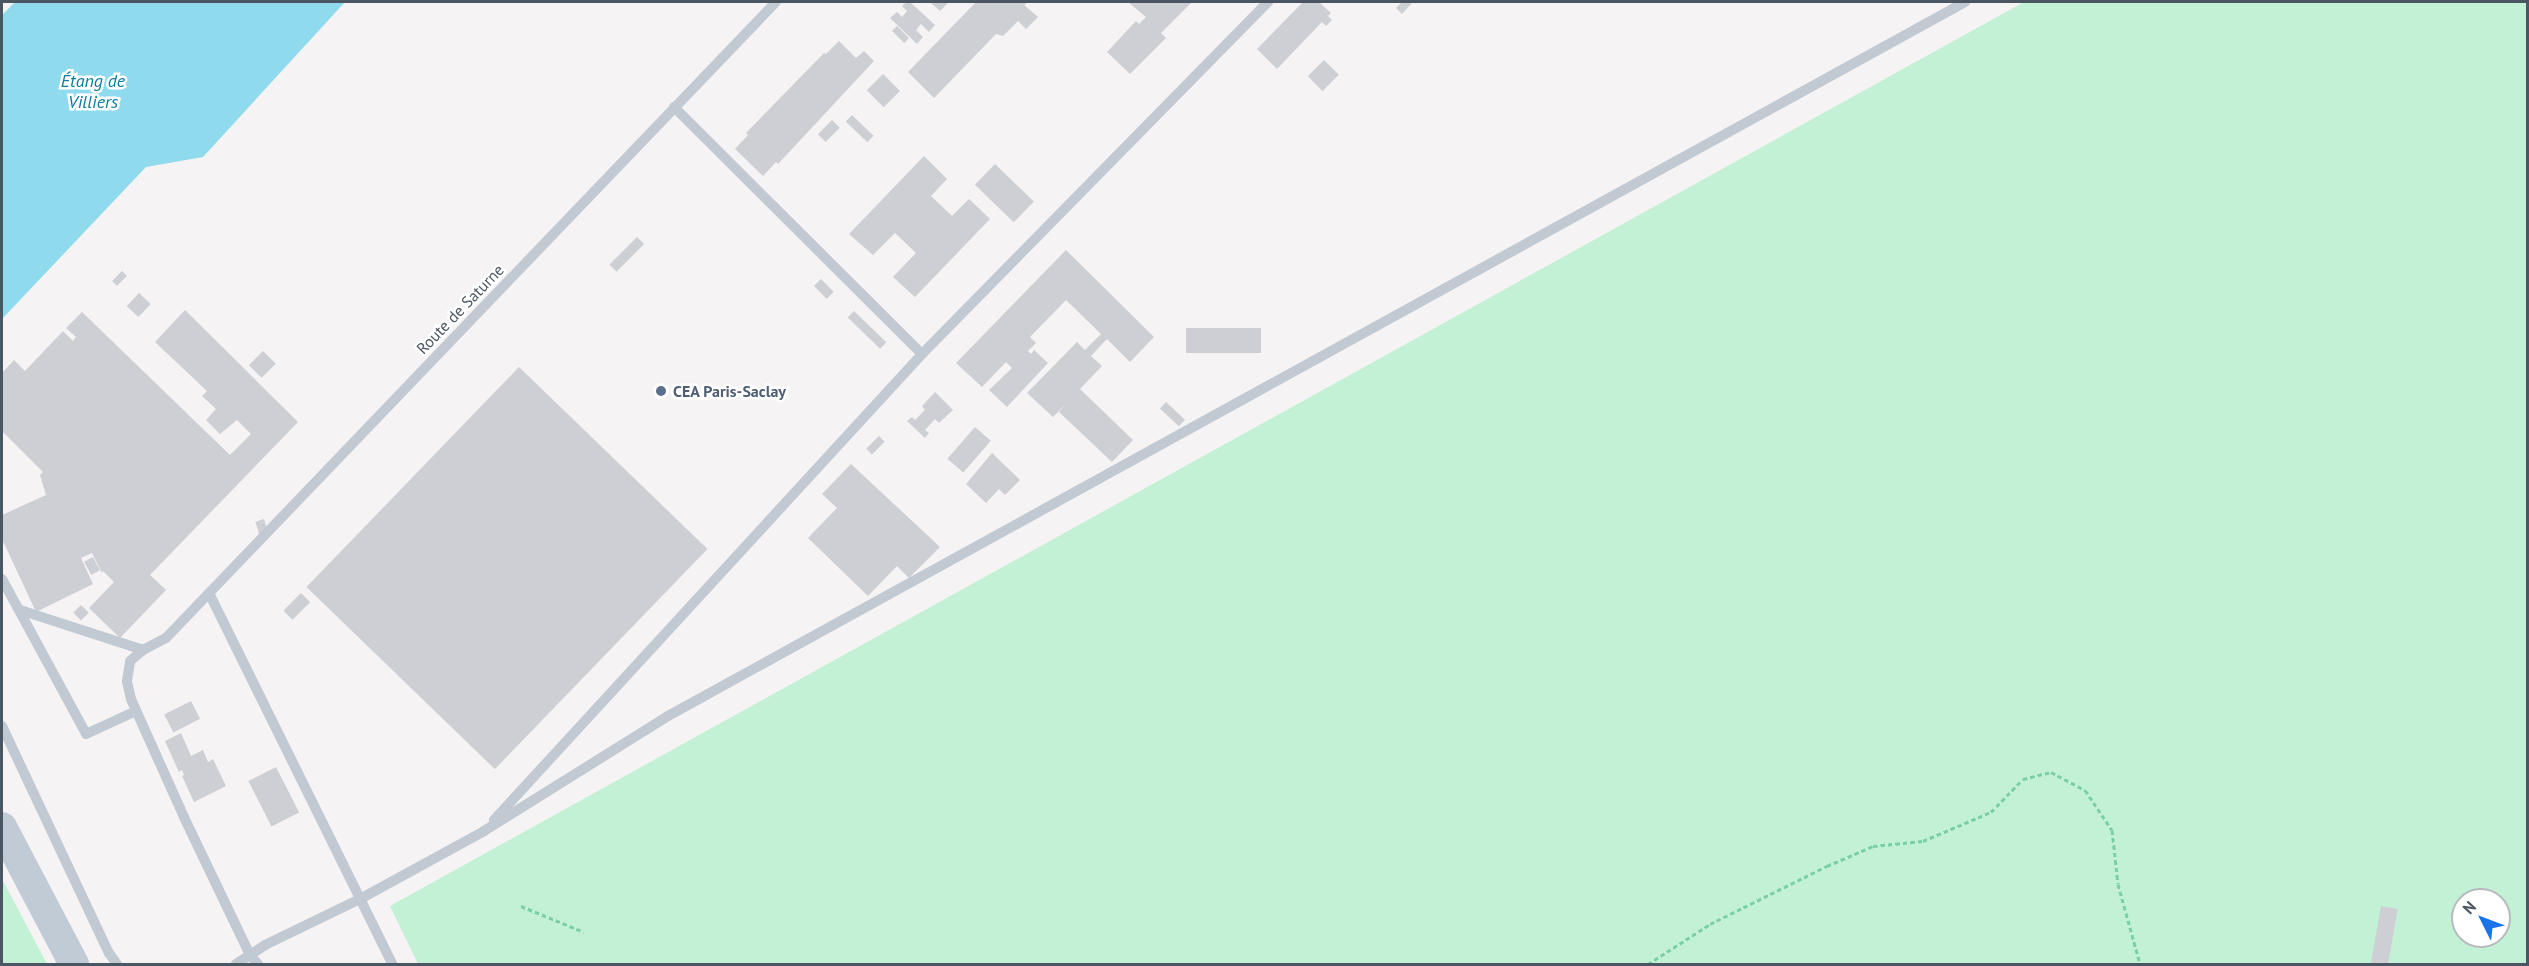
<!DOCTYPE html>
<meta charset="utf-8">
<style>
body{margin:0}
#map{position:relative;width:2529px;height:966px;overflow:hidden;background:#f5f3f3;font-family:"PT Sans",sans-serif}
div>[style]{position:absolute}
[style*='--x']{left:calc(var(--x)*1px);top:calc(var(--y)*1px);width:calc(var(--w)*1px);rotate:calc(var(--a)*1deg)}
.green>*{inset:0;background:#c3f1d5}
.water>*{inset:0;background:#90daee}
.building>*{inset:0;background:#cdcfd5;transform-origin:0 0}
.path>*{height:3px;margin-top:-1.5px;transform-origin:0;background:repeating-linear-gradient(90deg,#7ad0a6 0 4.5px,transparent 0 7.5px)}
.lane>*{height:10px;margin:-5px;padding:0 5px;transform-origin:5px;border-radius:5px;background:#c1cad2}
.secondary>*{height:30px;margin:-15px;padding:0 15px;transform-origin:15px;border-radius:15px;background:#c1cbd6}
.dots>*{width:16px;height:16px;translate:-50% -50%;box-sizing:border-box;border:3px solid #fff;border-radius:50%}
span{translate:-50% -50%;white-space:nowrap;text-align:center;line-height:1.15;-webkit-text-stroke:5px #fff;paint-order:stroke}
.street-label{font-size:16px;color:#4a5661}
.service-label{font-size:16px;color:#4e5e75;font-weight:700}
.left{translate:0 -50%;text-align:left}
.water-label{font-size:18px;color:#0c7c9b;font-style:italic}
.frame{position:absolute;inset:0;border:3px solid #4a5661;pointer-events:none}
.north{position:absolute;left:2451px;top:888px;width:60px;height:60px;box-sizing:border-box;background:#fff;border:2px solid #b7bbc0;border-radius:50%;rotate:312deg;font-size:16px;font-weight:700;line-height:24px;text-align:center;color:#4a5661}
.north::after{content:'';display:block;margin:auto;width:21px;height:27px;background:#1a73e8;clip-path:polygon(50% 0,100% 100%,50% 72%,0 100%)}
</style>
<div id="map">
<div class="green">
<i style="clip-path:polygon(evenodd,2024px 2px,2527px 2px,2527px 964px,418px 964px,390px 906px,2024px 2px,2463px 900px,2499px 900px,2499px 936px,2463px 936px,2463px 900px)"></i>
<i style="clip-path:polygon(2px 879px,47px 964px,2px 964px)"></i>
</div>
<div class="water">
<i style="clip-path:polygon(15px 2px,345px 2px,203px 157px,146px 167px,2px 319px,2px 15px)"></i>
</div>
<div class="building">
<i style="clip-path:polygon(907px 2px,910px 2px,935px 25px,929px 32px,921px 24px,916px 30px,923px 37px,917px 44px,890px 18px,897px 12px,902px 17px,907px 11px,902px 6px)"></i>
<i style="clip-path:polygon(930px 2px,949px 2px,940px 11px)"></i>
<i style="clip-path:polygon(976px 2px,1028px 2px,1024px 5px,1038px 17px,1026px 29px,1018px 21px,1003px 36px,996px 34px,934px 98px,908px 72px)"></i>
<i style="clip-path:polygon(1128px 2px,1192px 2px,1161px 33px,1166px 38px,1130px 74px,1107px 52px,1136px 21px,1139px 24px,1146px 17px)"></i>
<i style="clip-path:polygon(1303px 2px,1319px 2px,1331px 13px,1328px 16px,1332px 20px,1326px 26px,1322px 22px,1277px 69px,1257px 49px)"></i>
<i style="clip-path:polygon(1402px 2px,1413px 2px,1402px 14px,1396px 8px)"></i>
<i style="left:897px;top:26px;width:17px;height:7px;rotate:45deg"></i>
<i style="clip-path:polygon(839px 41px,856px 58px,864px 51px,874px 61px,778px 164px,776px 162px,763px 176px,735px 149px,748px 135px,746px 133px,824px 53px,826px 54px)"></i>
<i style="left:1324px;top:60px;width:21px;height:23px;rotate:45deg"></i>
<i style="left:883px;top:74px;width:24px;height:23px;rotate:45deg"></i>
<i style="left:852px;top:115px;width:30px;height:9px;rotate:44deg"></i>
<i style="left:832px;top:120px;width:11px;height:20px;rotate:45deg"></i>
<i style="clip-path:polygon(924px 156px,947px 179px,931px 196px,952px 216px,969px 199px,990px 219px,915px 297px,893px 277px,916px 253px,895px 233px,873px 255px,849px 234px)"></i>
<i style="left:995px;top:164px;width:54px;height:29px;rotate:44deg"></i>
<i style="left:637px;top:237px;width:10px;height:39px;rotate:45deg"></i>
<i style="clip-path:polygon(1066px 250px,1154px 337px,1130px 362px,1107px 339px,1091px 356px,1102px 366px,1080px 389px,1133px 440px,1112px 462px,1059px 412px,1067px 403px,1053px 417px,1027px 393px,1077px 342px,1085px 350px,1101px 334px,1066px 300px,1030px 337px,1036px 343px,1028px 351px,1031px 354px,1034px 350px,1048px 363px,1007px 407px,989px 390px,1012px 368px,1006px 362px,982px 387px,956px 363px)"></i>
<i style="left:122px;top:271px;width:7px;height:14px;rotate:45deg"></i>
<i style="left:821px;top:279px;width:18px;height:10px;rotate:45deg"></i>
<i style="left:139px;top:293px;width:16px;height:18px;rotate:43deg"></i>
<i style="clip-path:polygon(185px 310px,298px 422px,150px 575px,166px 590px,120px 638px,89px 608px,114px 582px,103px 571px,102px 573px,92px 553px,81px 558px,93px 584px,36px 612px,2px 539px,2px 515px,46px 495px,40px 475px,43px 472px,2px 431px,2px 373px,14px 360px,25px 371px,63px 331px,73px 341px,76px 337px,66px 328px,82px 312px,230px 455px,251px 434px,237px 420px,220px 434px,206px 420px,216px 409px,202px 396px,207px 391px,155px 342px)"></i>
<i style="left:854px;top:311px;width:45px;height:9px;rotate:44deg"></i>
<i style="left:1186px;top:328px;width:75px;height:25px"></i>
<i style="left:263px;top:351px;width:18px;height:20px;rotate:45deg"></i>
<i style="left:519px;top:367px;width:262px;height:306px;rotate:44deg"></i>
<i style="clip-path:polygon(935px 392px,953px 410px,939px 423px,935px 419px,925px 430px,929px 433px,925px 438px,907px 421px,912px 417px,915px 420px,925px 410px,922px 406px)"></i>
<i style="left:1166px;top:402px;width:26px;height:9px;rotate:43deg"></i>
<i style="left:975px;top:427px;width:21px;height:42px;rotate:41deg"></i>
<i style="left:879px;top:436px;width:8px;height:18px;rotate:45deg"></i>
<i style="clip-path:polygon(992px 453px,1020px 480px,1005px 495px,999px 489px,986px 503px,966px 484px)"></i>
<i style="clip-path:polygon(851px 464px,940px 547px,909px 578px,897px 566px,868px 596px,808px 538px,837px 508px,822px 494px)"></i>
<i style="left:264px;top:519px;width:14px;height:9px;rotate:73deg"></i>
<i style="left:93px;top:557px;width:15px;height:10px;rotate:62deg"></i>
<i style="left:301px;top:593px;width:13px;height:25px;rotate:45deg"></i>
<i style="left:81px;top:605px;width:11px;height:11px;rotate:45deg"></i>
<i style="left:191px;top:701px;width:20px;height:30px;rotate:63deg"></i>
<i style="clip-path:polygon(181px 733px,191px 756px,203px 750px,208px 762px,213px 759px,226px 786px,194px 802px,182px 776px,184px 775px,182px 770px,179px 772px,165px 741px)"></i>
<i style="left:276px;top:767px;width:51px;height:31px;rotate:63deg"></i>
<i style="left:2381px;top:906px;width:17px;height:58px;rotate:10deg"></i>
</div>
<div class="path">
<i style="--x:521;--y:906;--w:68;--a:22.4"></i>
<i style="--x:1648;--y:964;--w:74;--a:-32.8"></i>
<i style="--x:1710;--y:924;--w:131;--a:-26.4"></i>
<i style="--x:1827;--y:866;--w:50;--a:-23.5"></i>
<i style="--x:1873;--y:846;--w:50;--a:-5.7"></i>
<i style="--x:1923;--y:841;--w:74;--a:-23.1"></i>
<i style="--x:1991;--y:812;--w:46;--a:-45.9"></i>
<i style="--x:2023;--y:779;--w:29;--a:-14"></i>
<i style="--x:2051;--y:772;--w:38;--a:28"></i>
<i style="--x:2085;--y:790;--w:48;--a:56"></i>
<i style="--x:2112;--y:830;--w:54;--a:83.7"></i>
<i style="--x:2118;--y:884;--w:83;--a:74.6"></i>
</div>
<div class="lane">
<i style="--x:674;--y:107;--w:350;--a:44.9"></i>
<i style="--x:2;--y:579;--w:176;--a:61.5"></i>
<i style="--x:86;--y:734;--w:55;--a:-24.7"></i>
<i style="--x:209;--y:593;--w:414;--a:63.7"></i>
<i style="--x:20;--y:610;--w:129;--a:18"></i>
<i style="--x:2;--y:726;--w:251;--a:64.8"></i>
<i style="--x:109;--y:953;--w:14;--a:54"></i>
<i style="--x:494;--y:820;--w:633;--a:-47.43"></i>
<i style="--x:922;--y:354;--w:494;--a:-45.5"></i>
<i style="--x:236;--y:964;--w:35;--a:-33"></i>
<i style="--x:265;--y:945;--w:106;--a:-25.8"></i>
<i style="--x:360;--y:899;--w:141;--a:-28.7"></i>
<i style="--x:484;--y:831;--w:217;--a:-32"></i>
<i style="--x:668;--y:716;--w:1481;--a:-28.83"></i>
<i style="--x:258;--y:964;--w:12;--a:-132"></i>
<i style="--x:250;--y:955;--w:153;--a:-115.6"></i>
<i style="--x:184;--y:817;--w:129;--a:-114.2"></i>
<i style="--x:131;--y:699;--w:18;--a:-103"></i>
<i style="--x:127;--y:681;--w:20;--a:-81"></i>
<i style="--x:130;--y:661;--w:17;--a:-40"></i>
<i style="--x:143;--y:650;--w:26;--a:-28"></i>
<i style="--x:166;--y:638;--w:881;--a:-46.2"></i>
</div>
<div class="secondary">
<i style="--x:2;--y:827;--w:155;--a:62.3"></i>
</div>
<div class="dots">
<i style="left:661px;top:391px;background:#5c6f8a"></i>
</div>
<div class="street-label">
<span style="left:460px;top:309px;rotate:-46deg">Route de Saturne</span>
</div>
<div class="service-label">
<span class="left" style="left:673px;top:391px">CEA Paris-Saclay</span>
</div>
<div class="water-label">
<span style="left:93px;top:92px">Étang de<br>Villiers</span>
</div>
<div class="frame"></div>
<div class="north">N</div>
</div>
